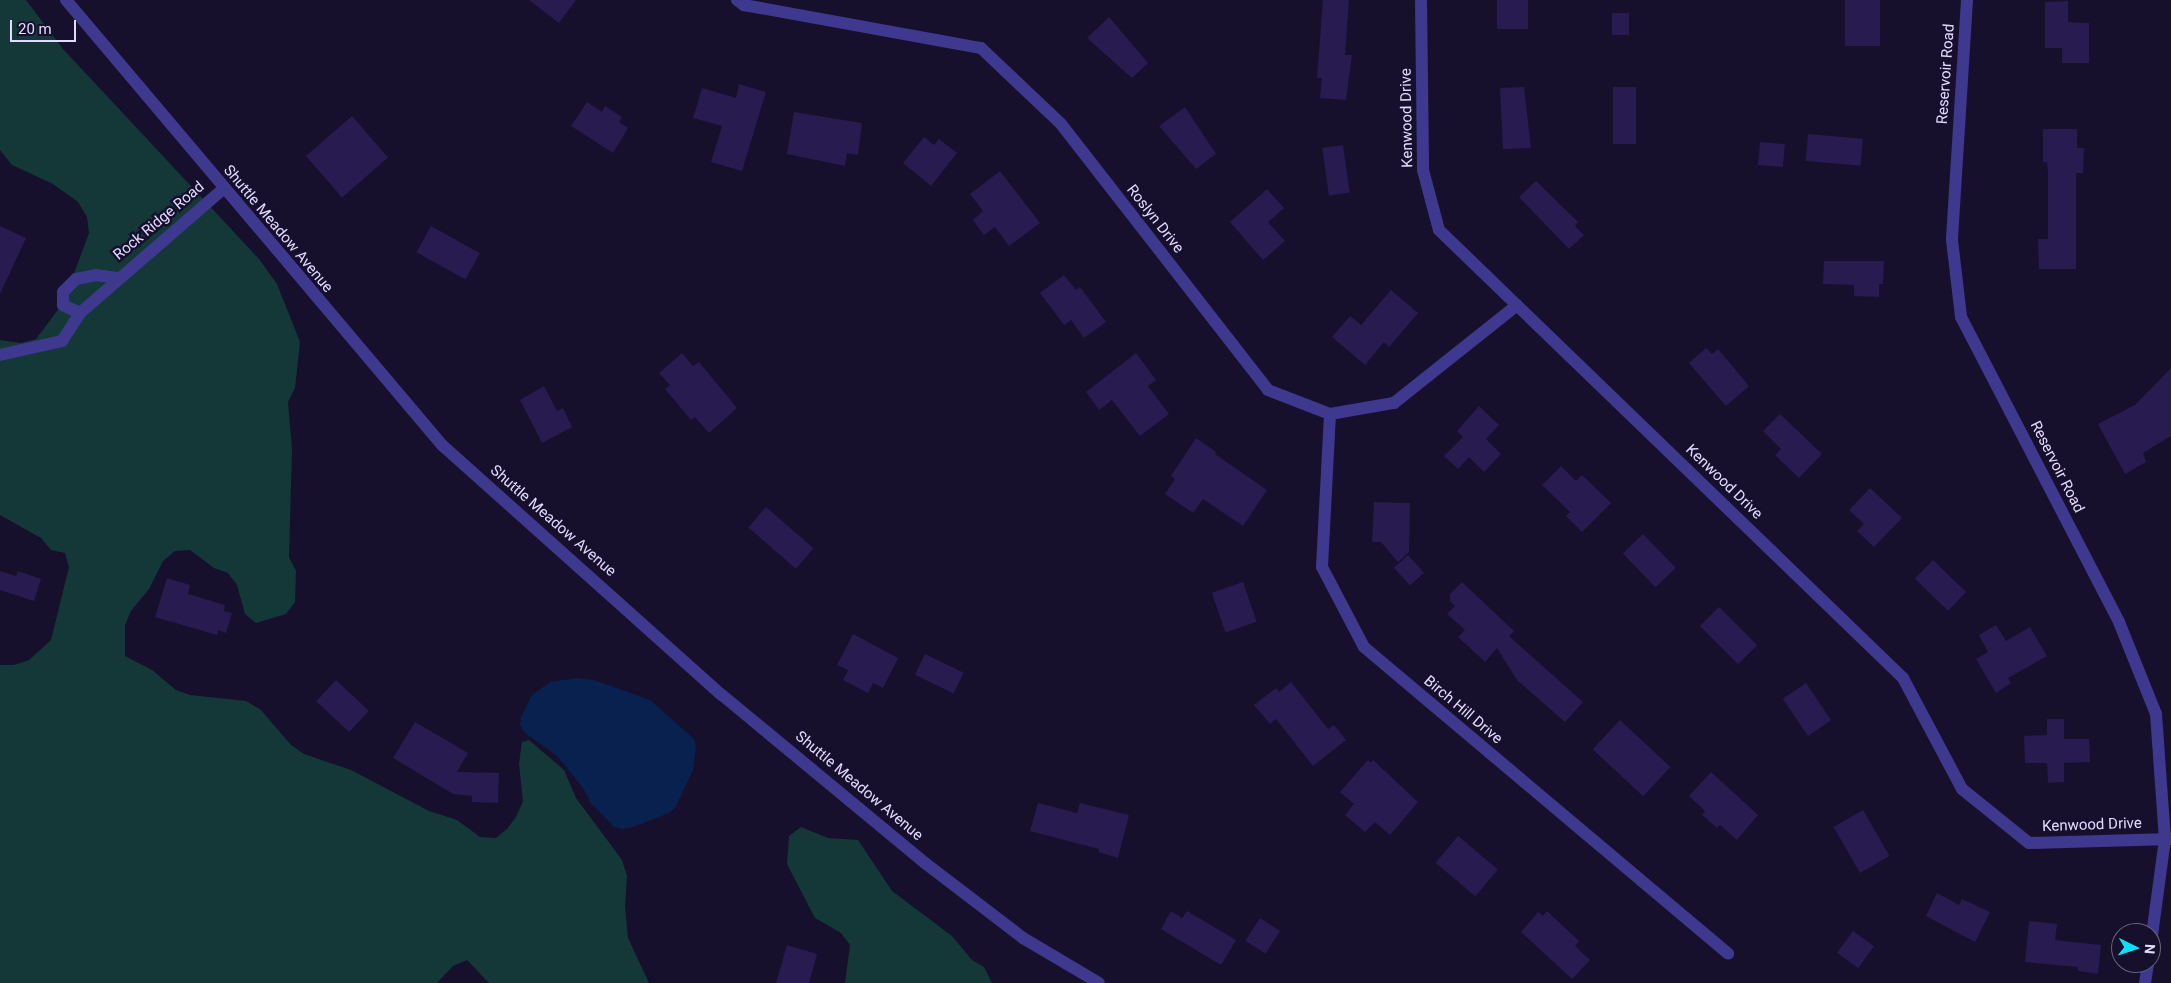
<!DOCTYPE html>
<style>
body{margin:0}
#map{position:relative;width:2171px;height:983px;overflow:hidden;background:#16102d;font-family:Roboto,sans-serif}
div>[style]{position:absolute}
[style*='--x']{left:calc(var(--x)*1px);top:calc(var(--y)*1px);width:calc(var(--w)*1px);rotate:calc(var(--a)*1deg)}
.green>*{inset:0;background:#133837}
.water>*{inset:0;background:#08214e}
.building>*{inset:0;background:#271b4f;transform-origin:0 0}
.minor>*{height:12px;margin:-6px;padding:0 6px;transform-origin:6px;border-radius:6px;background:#3e398e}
span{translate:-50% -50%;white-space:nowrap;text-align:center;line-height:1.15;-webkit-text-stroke:5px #16102d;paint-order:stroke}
.street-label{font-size:15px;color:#e1dcff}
.north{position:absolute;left:2111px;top:923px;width:50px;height:50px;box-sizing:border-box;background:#16102d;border:1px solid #676281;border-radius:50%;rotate:94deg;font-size:14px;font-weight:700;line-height:20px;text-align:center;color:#e1dcff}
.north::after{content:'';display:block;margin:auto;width:18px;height:22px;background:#08e2ff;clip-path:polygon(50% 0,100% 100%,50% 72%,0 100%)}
.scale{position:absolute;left:10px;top:20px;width:66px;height:22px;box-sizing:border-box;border:2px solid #e1dcff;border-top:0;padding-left:6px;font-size:15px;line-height:18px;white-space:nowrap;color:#e1dcff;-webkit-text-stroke:4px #16102d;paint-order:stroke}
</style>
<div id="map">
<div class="green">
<i style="clip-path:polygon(0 0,26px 0,63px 49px,259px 259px,277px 284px,300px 342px,295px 388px,288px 402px,292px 449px,289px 557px,296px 571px,295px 602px,286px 614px,256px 623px,245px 614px,237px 585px,228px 573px,214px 568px,190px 550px,175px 551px,163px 561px,149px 589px,131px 611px,125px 625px,125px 656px,152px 670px,176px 690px,190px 695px,246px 701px,261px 710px,291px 745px,304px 754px,351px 770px,429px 811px,457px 820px,480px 837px,496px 838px,507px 829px,516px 817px,523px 801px,519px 764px,522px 742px,529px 740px,564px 770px,576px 798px,622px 860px,627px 876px,625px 907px,628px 938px,649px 983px,489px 983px,467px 960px,453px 966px,437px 983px,0 983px,0 665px,14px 665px,29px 660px,51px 640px,69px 567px,65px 553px,51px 550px,41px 538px,0 515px,0 340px,21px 343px,36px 339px,63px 303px,89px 233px,87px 217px,78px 202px,53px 184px,12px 165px,0 150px)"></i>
<i style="clip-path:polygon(801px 827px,828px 838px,858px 840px,892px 891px,952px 936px,972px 960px,984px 967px,992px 983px,845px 983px,850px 945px,841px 933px,815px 918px,787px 864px,789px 836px)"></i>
</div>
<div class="water">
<i style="clip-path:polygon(577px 678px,594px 680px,650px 700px,694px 739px,696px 746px,693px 770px,675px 808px,669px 813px,633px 827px,622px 829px,614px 827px,591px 803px,583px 788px,557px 756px,524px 732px,520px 725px,521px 717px,532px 695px,550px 682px)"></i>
</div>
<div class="building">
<i style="clip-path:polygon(529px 0,576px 0,559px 23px)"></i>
<i style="clip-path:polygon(1323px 0,1349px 0,1345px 55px,1352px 55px,1346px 100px,1320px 98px,1322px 78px,1317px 78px)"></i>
<i style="left:1497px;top:0;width:31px;height:29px"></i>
<i style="left:1845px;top:0;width:35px;height:46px"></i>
<i style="clip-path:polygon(2068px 1px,2068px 22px,2089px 23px,2089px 63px,2062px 63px,2062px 48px,2045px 48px,2045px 2px)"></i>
<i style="left:1612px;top:13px;width:17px;height:22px"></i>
<i style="clip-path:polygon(1109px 17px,1148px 63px,1132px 78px,1087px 38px)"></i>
<i style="clip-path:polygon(739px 84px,766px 92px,742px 171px,711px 162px,722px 126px,693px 118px,702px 88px,736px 98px)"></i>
<i style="clip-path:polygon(1524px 87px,1531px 148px,1503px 149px,1500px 88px)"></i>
<i style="left:1613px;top:87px;width:23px;height:57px"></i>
<i style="clip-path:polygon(587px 102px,602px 112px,605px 106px,622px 117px,619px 122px,628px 128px,613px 153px,571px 126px)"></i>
<i style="clip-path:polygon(1185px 107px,1216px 154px,1196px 169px,1159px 126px)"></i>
<i style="clip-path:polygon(794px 112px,862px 123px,858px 155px,847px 153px,845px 166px,787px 154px)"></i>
<i style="left:352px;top:116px;width:55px;height:61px;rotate:49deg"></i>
<i style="clip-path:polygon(2043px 129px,2077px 129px,2077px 148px,2084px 148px,2083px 173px,2076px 173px,2076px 269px,2039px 269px,2038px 239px,2048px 239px,2048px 173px,2047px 162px,2043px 162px)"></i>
<i style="left:1808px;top:134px;width:55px;height:27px;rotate:5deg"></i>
<i style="clip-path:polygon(924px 137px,934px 145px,939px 139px,957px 153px,931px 186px,903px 163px)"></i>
<i style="left:1760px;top:142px;width:25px;height:23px;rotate:5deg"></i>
<i style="left:1343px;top:145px;width:48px;height:21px;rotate:82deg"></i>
<i style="clip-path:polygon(1000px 171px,1040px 223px,1009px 246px,995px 227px,984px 235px,973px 220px,983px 211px,970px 194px)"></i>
<i style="clip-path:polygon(1536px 181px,1578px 222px,1575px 226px,1584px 235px,1569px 249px,1519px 197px)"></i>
<i style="clip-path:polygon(1267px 189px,1284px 208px,1268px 222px,1285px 241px,1263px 260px,1230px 222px)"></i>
<i style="clip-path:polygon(0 226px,26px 238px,0 294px)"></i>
<i style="left:431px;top:226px;width:56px;height:30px;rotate:29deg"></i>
<i style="clip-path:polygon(1824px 261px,1884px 261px,1883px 284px,1879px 284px,1879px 297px,1854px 296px,1854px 285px,1823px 284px)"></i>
<i style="clip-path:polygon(1064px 275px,1076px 290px,1080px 287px,1106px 322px,1084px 338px,1071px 320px,1064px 325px,1040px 293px)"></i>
<i style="clip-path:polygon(1391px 290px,1418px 313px,1389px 347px,1384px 342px,1365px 365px,1332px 337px,1350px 316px,1361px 325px)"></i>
<i style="clip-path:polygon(1706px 348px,1712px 354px,1718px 349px,1749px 386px,1726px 406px,1689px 363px)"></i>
<i style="clip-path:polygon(682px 353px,693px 366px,699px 362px,737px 408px,709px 433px,695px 417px,691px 420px,665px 389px,670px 385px,659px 373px)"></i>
<i style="clip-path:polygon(1136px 353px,1156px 380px,1148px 386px,1169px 414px,1140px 436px,1112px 400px,1099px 410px,1086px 392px)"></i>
<i style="clip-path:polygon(2171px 368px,2171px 436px,2143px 453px,2146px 462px,2125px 474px,2098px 424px,2135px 405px)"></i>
<i style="clip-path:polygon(544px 386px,557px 411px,563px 408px,572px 427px,542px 443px,520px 400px)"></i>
<i style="clip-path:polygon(1479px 406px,1499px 425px,1486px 439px,1501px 454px,1484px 472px,1469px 457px,1458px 469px,1444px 456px,1463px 437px,1457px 431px)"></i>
<i style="clip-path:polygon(1780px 414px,1822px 454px,1799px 478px,1775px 455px,1781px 449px,1763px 431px)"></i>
<i style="clip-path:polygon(1196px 438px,1216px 452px,1215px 454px,1267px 490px,1243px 526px,1203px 499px,1193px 513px,1165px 494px,1175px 479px,1171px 476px)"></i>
<i style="clip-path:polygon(1561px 466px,1576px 481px,1582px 475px,1611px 503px,1582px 532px,1566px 516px,1570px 512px,1542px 485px)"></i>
<i style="clip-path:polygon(1870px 488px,1902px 518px,1874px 547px,1857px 531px,1864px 524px,1849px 510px)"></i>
<i style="clip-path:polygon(1374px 502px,1410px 503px,1409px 552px,1398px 562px,1381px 542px,1372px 542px)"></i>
<i style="left:766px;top:507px;width:63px;height:27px;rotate:41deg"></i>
<i style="left:1643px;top:534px;width:47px;height:28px;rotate:46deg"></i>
<i style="left:1408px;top:555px;width:24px;height:19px;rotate:48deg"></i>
<i style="left:1933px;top:560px;width:46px;height:26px;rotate:44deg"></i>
<i style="clip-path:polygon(0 571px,16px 576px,18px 571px,41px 579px,34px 601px,0 590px)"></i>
<i style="clip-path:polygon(167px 578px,190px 585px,188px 594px,225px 605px,224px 611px,232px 613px,226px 633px,218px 630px,217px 635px,155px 617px)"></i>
<i style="left:1243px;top:582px;width:42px;height:33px;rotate:71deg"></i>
<i style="clip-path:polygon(1462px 582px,1514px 631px,1509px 636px,1583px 702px,1565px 722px,1517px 680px,1497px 648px,1485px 662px,1458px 637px,1465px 630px,1447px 614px,1455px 606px,1450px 601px,1450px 594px)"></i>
<i style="left:1719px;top:607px;width:54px;height:27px;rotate:45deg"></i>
<i style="clip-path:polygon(1996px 625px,2006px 641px,2030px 627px,2047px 656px,2008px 678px,2011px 683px,1996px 693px,1976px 659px,1988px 652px,1979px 635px)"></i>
<i style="clip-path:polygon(853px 634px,898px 658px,883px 688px,873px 683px,868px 693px,843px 680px,848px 670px,837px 665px)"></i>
<i style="left:925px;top:654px;width:43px;height:23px;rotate:26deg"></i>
<i style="left:336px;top:680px;width:45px;height:29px;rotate:43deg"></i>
<i style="clip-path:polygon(1291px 682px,1328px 729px,1334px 725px,1346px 740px,1313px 766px,1276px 719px,1270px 724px,1254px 705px,1276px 688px,1279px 692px)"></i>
<i style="left:1806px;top:683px;width:45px;height:28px;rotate:56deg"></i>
<i style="clip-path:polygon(2047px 719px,2064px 719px,2064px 739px,2089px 739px,2090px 762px,2064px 763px,2064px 782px,2048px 783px,2047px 763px,2025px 763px,2024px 736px,2047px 735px)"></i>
<i style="left:1620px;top:720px;width:69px;height:40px;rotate:43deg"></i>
<i style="clip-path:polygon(415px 722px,468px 753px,457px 772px,499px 773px,498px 803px,472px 802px,472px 796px,453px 794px,393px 758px)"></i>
<i style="clip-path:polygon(1368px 760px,1371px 763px,1373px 760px,1418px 802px,1390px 835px,1375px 822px,1365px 832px,1345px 815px,1354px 804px,1340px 792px)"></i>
<i style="clip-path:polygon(1711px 772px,1758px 815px,1737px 840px,1720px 825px,1717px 828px,1702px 815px,1705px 811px,1689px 796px)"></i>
<i style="clip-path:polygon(1038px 803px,1077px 813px,1080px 803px,1129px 815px,1118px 858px,1099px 852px,1099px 849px,1030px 831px)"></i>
<i style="left:1863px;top:810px;width:53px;height:34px;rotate:60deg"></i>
<i style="left:1458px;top:836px;width:52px;height:35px;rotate:40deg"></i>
<i style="clip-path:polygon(1937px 893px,1959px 905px,1962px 899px,1990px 912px,1975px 942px,1926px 916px)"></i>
<i style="clip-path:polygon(1171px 911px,1182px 918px,1187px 911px,1236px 940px,1221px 965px,1161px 929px)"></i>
<i style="clip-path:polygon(1547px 911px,1579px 941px,1575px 946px,1590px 960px,1572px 979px,1521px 932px,1538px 912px,1543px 916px)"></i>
<i style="left:1260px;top:918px;width:24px;height:27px;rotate:33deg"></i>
<i style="clip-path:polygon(2029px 921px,2057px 924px,2055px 940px,2101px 945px,2098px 974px,2078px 971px,2078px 967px,2025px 962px)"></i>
<i style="left:1853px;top:931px;width:26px;height:27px;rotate:36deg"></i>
<i style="clip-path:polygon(787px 945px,817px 954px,809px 983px,776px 983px)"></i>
</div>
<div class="minor">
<i style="--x:66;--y:0;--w:583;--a:49.8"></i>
<i style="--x:442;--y:445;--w:375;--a:41.8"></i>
<i style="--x:722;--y:695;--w:264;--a:39.6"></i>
<i style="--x:925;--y:863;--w:123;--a:37.4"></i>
<i style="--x:1023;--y:938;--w:88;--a:30.6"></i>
<i style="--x:737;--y:0;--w:9;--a:36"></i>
<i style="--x:744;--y:5;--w:241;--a:10.3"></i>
<i style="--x:981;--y:48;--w:110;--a:43.5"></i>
<i style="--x:1061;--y:124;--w:337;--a:52.1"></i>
<i style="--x:1268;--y:390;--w:66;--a:21.2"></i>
<i style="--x:1330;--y:414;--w:65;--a:-9.8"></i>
<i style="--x:1394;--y:403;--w:157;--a:-38.5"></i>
<i style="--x:1421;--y:0;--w:170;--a:89.3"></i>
<i style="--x:1423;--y:170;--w:62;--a:75.1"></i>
<i style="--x:1439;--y:230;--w:645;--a:43.99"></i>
<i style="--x:1903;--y:678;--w:126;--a:62"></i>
<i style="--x:1962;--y:789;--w:86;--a:38.9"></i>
<i style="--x:2029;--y:843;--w:142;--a:-1.6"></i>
<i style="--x:1967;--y:0;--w:240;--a:93.6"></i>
<i style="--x:1952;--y:240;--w:78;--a:83.3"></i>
<i style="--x:1961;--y:317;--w:343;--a:62.6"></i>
<i style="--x:2119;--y:622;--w:99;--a:68.1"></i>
<i style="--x:2156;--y:714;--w:125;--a:85.9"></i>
<i style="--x:2165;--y:839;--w:104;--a:97.7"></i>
<i style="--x:80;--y:313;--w:19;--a:-155"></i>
<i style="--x:63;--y:305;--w:13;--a:-90"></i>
<i style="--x:63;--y:292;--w:18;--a:-45"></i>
<i style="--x:76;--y:279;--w:20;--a:-11"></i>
<i style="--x:96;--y:275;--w:21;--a:8"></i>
<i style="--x:0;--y:355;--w:64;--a:-12.7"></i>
<i style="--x:62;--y:341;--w:33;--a:-57"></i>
<i style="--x:80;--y:313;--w:189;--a:-40.9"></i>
<i style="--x:1330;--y:414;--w:153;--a:93"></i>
<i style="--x:1322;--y:567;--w:90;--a:62.3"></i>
<i style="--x:1364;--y:647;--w:476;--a:40.1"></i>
<i style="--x:2145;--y:983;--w:20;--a:-81"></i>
</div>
<div class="street-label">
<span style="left:1946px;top:74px;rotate:-86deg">Reservoir Road</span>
<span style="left:1407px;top:118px;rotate:-91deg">Kenwood Drive</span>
<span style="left:1155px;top:219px;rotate:52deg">Roslyn Drive</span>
<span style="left:159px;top:221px;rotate:-40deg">Rock Ridge Road</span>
<span style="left:278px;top:229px;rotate:50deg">Shuttle Meadow Avenue</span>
<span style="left:2057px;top:467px;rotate:63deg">Reservoir Road</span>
<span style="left:1724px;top:482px;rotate:44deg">Kenwood Drive</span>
<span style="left:553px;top:521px;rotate:41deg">Shuttle Meadow Avenue</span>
<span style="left:1463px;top:710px;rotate:40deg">Birch Hill Drive</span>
<span style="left:859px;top:786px;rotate:40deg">Shuttle Meadow Avenue</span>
<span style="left:2092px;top:825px;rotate:-2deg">Kenwood Drive</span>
</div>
<div class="north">N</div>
<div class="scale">20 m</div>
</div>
